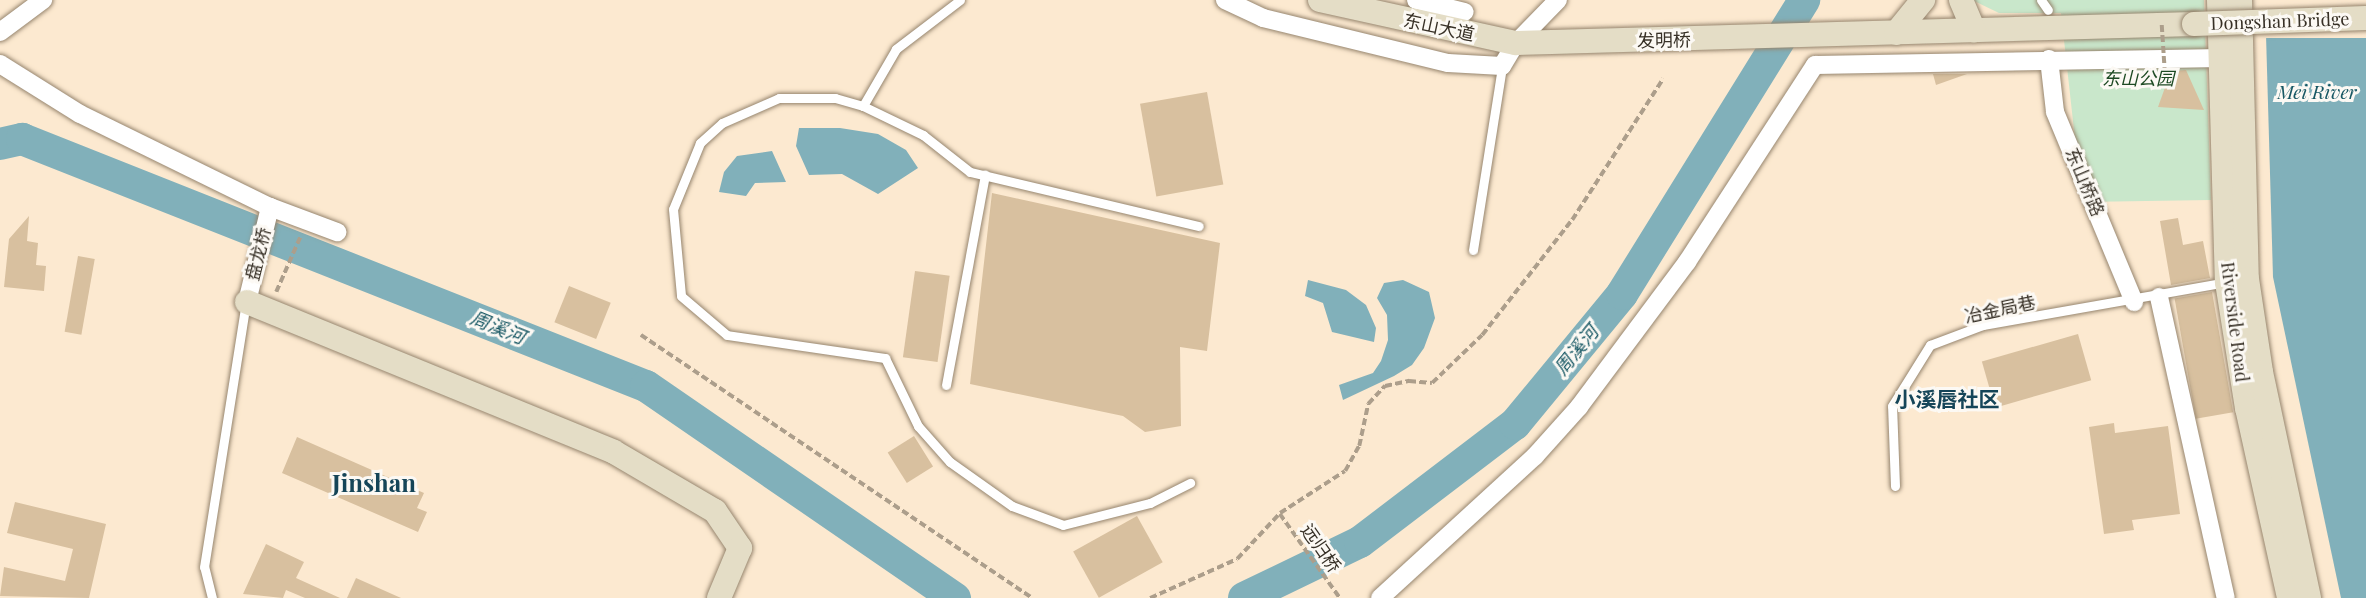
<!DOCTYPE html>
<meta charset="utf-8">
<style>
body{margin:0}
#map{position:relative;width:2366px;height:598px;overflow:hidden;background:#fce9d0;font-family:"Playfair Display","Noto Sans SC",serif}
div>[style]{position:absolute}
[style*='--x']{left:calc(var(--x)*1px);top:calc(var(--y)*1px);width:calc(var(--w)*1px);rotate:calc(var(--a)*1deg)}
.green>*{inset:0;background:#c9e7cb}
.water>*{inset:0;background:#81b0ba}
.pier>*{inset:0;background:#fce9d0;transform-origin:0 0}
.river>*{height:32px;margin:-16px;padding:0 16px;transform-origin:16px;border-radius:16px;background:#81b0ba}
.building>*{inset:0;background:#d8c09f;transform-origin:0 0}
.path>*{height:3.5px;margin-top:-1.75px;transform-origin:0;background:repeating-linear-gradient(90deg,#ac9e8b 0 7px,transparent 0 10.5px)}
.roads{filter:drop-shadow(0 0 2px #96856e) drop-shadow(0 0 2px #96856e)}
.lane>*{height:9px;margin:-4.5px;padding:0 4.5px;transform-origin:4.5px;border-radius:4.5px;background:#fff}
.street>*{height:18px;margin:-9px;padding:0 9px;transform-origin:9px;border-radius:9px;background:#fff}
.secondary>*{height:24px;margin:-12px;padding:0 12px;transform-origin:12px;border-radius:12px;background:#e4ddc6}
.path-bridge>*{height:3.5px;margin-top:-1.75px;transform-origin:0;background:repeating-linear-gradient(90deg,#ac9e8b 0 7px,transparent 0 10.5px)}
.bridges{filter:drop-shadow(0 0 2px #96856e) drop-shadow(0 0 2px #96856e)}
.secondary-bridge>*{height:24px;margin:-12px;padding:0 12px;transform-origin:12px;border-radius:12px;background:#e4ddc6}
span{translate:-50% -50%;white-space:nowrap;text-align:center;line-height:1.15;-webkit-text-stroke:6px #fcf9f4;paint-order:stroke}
.street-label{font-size:18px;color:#373026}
.park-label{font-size:18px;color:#1d4a23;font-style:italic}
.water-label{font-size:19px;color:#185864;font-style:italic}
.quarter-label{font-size:21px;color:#154558;font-weight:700}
.district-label{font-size:24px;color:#154558;font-weight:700}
</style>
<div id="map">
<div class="green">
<i style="clip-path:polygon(1972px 0,2204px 0,2211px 200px,2082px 202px,2061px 13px,1999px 13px)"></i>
</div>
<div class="water">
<i style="clip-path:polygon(2265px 0,2366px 0,2366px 598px,2341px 598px,2273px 277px)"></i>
<i style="clip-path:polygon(799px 128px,840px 128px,878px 134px,906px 150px,918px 168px,878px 194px,842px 174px,809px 175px,796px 146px)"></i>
<i style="clip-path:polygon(772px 151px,786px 182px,755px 183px,746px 196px,719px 192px,724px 172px,737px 156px)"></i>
<i style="clip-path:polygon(1308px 280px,1346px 290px,1366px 305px,1376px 328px,1374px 342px,1332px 332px,1323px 303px,1305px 296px)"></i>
<i style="clip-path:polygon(1403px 280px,1429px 292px,1435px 318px,1424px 348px,1412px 365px,1394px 376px,1343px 400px,1339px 385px,1373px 373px,1381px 361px,1388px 340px,1387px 315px,1377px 298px,1384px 283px)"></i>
</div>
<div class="pier">
<i style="left:2262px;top:0;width:104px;height:38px"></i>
</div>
<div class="river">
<i style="--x:0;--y:144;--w:23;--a:-13"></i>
<i style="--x:22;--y:139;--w:671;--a:21.6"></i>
<i style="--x:646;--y:386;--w:375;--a:34.5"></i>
<i style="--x:1244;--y:598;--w:129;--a:-25.8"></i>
<i style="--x:1360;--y:542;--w:195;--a:-37.3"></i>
<i style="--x:1515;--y:424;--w:168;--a:-50.5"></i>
<i style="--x:1622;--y:294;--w:346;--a:-58.2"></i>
</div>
<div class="building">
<i style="clip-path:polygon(2186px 70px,2204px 110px,2158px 107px,2171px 71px)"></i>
<i style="clip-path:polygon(1933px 74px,1967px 74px,1936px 85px)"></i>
<i style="left:1207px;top:92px;width:94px;height:68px;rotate:80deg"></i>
<i style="clip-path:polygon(992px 193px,1220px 243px,1207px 351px,1180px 347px,1181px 426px,1145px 432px,1123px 416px,970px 384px)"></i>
<i style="clip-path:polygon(29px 216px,27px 241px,38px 243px,36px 265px,46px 266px,44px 291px,4px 287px,9px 239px)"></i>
<i style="clip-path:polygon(2178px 218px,2183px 245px,2203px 241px,2210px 278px,2171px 285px,2160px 221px)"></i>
<i style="left:78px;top:256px;width:17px;height:77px;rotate:10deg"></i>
<i style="left:915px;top:271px;width:35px;height:87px;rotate:8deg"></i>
<i style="left:569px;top:286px;width:45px;height:39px;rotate:22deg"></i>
<i style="left:2212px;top:292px;width:122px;height:38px;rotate:80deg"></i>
<i style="left:2078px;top:334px;width:48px;height:100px;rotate:74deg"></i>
<i style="clip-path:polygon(2114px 423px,2115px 433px,2168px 426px,2180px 514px,2132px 520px,2134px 530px,2104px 534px,2089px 427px)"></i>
<i style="left:914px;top:436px;width:36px;height:31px;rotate:58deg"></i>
<i style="clip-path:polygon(297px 437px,424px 493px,417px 508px,427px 512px,418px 532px,282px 473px)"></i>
<i style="clip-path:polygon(15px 502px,106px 524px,89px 598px,0 596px,4px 567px,65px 581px,73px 549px,7px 533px)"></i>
<i style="left:1137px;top:516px;width:53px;height:73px;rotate:61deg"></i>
<i style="clip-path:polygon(266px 544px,304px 562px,296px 578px,340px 598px,305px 598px,286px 590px,283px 598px,243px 594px)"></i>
<i style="clip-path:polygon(356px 578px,401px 598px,347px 598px)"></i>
</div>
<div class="path">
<i style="--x:276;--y:292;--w:62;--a:-66.3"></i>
<i style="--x:641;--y:335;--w:472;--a:33.9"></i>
<i style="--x:1280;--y:514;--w:103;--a:54.5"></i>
<i style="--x:1150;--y:598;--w:95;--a:-24.1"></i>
<i style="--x:1237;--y:559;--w:63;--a:-46.9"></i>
<i style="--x:1280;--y:513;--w:77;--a:-32.9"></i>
<i style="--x:1345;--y:471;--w:29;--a:-61"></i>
<i style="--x:1359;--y:446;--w:43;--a:-77.9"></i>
<i style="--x:1368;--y:404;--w:25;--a:-47"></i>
<i style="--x:1385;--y:386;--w:25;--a:-12"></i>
<i style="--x:1409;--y:381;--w:23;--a:5"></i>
<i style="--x:1432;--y:383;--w:69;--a:-43.8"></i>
<i style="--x:1482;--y:335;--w:146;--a:-52"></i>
<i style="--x:1572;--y:220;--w:168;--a:-57.2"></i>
</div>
<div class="roads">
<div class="lane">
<i style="--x:960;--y:0;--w:81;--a:142.6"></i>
<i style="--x:896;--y:49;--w:66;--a:120.1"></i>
<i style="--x:863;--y:106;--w:29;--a:-164"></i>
<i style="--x:835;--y:98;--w:56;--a:180"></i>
<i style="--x:779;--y:98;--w:62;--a:156.3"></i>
<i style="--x:722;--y:123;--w:30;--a:138"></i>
<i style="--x:700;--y:143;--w:71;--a:112.2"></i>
<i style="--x:673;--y:209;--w:87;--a:84.7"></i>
<i style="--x:681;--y:296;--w:60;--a:40.3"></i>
<i style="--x:727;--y:335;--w:160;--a:8.3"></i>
<i style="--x:885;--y:358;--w:76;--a:64.1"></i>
<i style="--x:918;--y:426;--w:48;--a:48.4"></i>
<i style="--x:950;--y:462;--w:76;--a:35.4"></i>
<i style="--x:1012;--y:506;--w:54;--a:20.4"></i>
<i style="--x:1063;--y:525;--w:90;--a:-14.2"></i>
<i style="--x:1150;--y:503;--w:45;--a:-26.6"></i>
<i style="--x:2041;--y:0;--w:12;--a:55"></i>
<i style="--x:863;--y:106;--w:67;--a:25.8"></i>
<i style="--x:923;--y:135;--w:60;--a:38.2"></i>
<i style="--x:970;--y:172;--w:235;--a:13.3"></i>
<i style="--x:1473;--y:250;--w:186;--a:-81"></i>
<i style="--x:946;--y:385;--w:214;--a:-79.5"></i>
<i style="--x:1895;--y:486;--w:80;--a:-92.1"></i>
<i style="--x:1892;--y:406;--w:72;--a:-58.1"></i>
<i style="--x:1930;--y:345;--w:57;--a:-20.7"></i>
<i style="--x:1983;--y:325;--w:248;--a:-10"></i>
<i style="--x:212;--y:598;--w:32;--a:-104"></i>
<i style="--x:204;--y:567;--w:267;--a:-81"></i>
</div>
<div class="street">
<i style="--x:1225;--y:0;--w:42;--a:25.3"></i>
<i style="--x:1263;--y:18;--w:190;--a:13.7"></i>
<i style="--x:1448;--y:63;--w:54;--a:3.2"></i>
<i style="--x:1502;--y:66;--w:27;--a:-59"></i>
<i style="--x:1516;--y:43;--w:60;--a:-45.7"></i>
<i style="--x:1416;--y:0;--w:50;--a:13.8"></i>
<i style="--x:0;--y:32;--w:54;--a:-36.7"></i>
<i style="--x:2049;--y:59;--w:53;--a:83.5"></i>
<i style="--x:2055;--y:112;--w:206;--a:67.4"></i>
<i style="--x:0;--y:64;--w:94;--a:32"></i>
<i style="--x:80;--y:114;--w:212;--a:26.1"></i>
<i style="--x:270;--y:207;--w:72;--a:20.5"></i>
<i style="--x:2159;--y:297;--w:308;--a:77.5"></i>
<i style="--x:247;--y:302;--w:98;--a:-76.4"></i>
<i style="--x:1380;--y:598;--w:210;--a:-42.5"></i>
<i style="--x:1535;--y:456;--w:66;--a:-48.1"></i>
<i style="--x:1579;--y:407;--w:181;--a:-53.3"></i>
<i style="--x:1687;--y:262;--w:235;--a:-57"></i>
<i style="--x:1815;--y:65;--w:407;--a:-1"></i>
</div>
<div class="secondary">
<i style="--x:1320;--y:0;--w:201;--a:12.4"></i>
<i style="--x:1516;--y:43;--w:678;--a:-1.61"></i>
<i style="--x:1961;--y:0;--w:33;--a:67"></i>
<i style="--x:2219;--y:0;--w:282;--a:88.4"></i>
<i style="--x:2227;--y:282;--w:128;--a:81"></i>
<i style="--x:2247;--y:408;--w:195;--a:77.5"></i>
<i style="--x:2240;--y:0;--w:279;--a:88.6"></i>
<i style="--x:2247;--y:279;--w:94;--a:81.4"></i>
<i style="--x:2261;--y:372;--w:231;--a:78"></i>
<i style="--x:1896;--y:33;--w:43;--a:-50.7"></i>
<i style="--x:247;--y:302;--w:396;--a:22.2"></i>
<i style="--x:614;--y:452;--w:117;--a:30.3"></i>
<i style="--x:715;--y:511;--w:45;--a:56"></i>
<i style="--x:740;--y:548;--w:54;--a:112.8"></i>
</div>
</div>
<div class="path-bridge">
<i style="--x:2162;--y:25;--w:62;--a:86.3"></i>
</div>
<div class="bridges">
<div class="secondary-bridge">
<i style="--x:2194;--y:24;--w:172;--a:-2"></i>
</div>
</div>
<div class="street-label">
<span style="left:2280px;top:21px;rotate:-2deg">Dongshan Bridge</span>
<span style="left:1439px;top:27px;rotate:12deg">东山大道</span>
<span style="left:1664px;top:40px;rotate:-1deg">发明桥</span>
<span style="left:2085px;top:182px;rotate:67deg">东山桥路</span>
<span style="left:258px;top:254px;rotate:-76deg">盘龙桥</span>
<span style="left:2000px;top:309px;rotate:-12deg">冶金局巷</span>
<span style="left:2235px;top:322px;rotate:83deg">Riverside Road</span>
<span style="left:1321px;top:548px;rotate:55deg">远归桥</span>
</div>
<div class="park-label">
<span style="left:2138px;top:78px">东山公园</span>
</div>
<div class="water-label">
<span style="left:2317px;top:92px">Mei River</span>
<span style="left:498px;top:327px;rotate:22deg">周溪河</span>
<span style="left:1576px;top:350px;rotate:-51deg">周溪河</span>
</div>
<div class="quarter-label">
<span style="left:1947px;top:398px">小溪唇社区</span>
</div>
<div class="district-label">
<span style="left:374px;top:483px">Jinshan</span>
</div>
</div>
